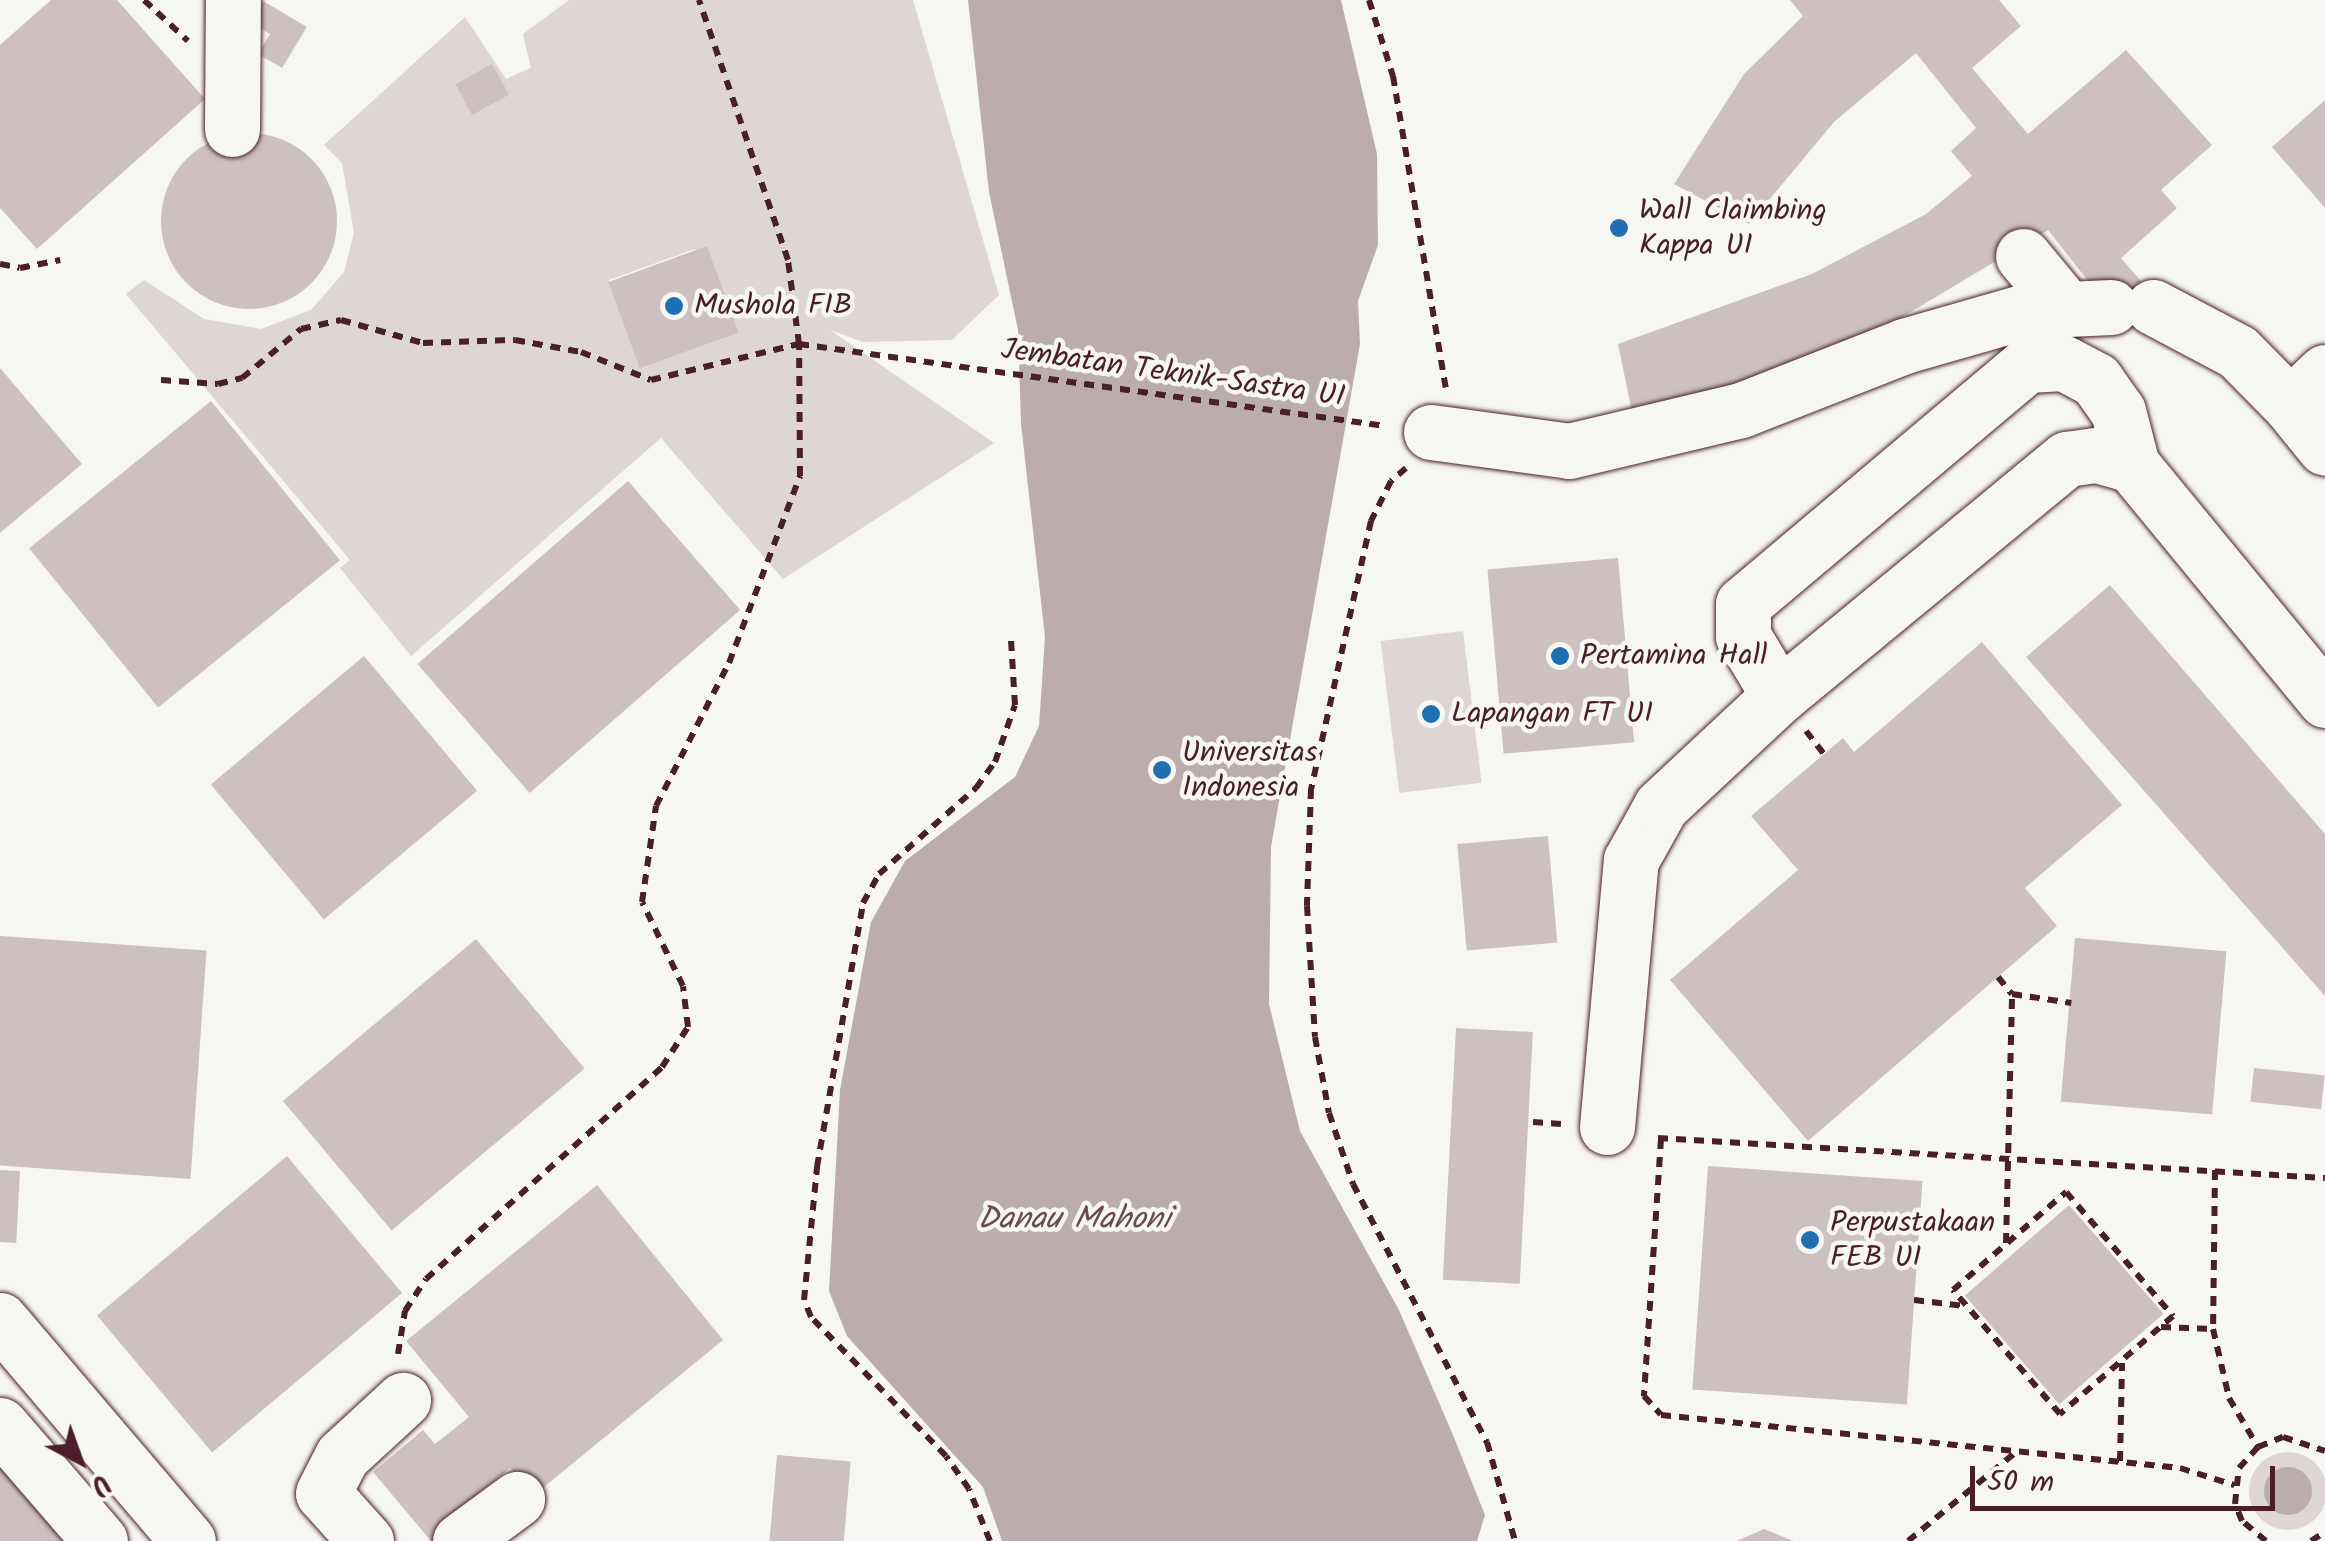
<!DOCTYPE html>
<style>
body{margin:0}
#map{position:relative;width:2325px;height:1541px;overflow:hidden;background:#f6f6f2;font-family:Kalam,sans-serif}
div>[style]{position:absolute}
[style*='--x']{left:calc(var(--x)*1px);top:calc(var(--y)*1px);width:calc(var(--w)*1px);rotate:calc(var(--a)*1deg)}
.green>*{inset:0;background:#ddd6d5;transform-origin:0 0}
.round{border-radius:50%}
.water>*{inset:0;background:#bbadae}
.building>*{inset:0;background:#ccc1c0;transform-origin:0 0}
.path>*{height:6px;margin-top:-3px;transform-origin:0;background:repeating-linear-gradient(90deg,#4a1f2b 0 10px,transparent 0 18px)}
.roads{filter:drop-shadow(0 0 2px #4a1f2b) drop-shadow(0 0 2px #4a1f2b)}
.minor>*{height:55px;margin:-27.5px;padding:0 27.5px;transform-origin:27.5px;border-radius:27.5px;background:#f6f6f2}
.dots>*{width:28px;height:28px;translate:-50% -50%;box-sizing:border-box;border:5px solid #f6f6f2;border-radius:50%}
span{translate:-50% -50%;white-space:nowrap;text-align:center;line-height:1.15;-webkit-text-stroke:9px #f6f6f2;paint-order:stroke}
.poi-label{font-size:30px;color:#4a1f2b}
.left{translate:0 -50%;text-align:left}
.street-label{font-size:30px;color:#4a1f2b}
.water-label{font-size:32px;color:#6c4a52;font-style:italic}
.north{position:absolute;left:30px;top:1411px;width:100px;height:100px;-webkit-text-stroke:8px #f6f6f2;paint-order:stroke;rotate:139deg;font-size:28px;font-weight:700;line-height:40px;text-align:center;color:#4a1f2b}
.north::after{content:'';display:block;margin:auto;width:35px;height:45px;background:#4a1f2b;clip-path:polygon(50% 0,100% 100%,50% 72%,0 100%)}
.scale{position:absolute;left:1970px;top:1466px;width:305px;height:45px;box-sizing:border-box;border:5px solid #4a1f2b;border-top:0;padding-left:12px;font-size:30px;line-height:35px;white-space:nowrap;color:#4a1f2b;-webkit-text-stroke:8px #f6f6f2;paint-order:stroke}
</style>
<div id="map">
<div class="green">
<i style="clip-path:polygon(evenodd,569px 0,913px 0,999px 295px,952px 340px,863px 342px,830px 330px,994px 443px,783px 579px,661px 438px,411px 656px,340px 568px,350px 560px,126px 294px,144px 280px,204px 319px,261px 329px,311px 310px,344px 272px,354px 233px,342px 163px,324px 145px,465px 17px,506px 79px,531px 68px,523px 34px,569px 0,695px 249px,711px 283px,640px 365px,609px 280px,695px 249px)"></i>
<i style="left:1463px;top:631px;width:153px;height:83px;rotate:83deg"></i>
<i class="round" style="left:2249px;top:1452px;width:78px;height:78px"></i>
</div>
<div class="water">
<i style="clip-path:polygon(968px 0,1341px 0,1377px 154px,1378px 245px,1358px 301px,1360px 344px,1271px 847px,1269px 1004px,1300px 1131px,1399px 1310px,1453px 1435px,1485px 1515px,1477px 1541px,1002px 1541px,983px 1487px,847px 1336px,829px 1291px,840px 1090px,871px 922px,905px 861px,1015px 777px,1039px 726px,1045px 637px,1021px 424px,1018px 330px,989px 192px)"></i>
<i class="round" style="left:2264px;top:1467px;width:48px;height:48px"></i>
</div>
<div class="building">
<i style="clip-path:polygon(51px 0,117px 0,205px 99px,37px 249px,0 208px,0 45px)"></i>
<i style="clip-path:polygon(1790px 0,1999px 0,2021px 26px,1972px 68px,2028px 134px,2126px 50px,2212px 145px,2161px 190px,2177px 208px,2121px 258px,2159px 302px,2126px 329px,2048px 230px,1899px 319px,1778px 377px,1634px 422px,1618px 344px,1812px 274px,1926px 214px,1972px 176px,1951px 151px,1976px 128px,1916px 53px,1834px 122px,1749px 224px,1674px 184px,1744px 74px,1803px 16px)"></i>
<i style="clip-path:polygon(263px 1px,307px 27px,282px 68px,258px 54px,270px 34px,250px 22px)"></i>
<i style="left:492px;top:64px;width:35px;height:42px;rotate:61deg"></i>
<i style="clip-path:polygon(2325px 100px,2325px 208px,2272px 147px)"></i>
<i class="round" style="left:161px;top:133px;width:176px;height:176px"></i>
<i style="left:707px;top:246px;width:92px;height:105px;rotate:70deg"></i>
<i style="clip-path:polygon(0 368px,82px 464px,0 533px)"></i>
<i style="left:211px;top:401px;width:205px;height:234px;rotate:51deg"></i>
<i style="left:628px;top:481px;width:171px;height:279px;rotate:49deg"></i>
<i style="left:1618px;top:558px;width:185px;height:131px;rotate:85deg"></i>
<i style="clip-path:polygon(2110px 585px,2325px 834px,2325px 996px,2026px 657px)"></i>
<i style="clip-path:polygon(1982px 642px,2122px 805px,2025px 888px,2057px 926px,1808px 1141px,1670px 980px,1798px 870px,1751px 816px,1843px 738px,1854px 752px)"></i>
<i style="left:364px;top:656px;width:176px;height:200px;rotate:50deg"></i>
<i style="left:1548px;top:836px;width:107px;height:91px;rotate:85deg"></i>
<i style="left:0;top:936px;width:207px;height:229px;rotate:4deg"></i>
<i style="left:2075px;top:938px;width:152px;height:164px;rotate:5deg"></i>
<i style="left:476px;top:939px;width:169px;height:252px;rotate:50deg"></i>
<i style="left:1456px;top:1028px;width:77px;height:252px;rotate:3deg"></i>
<i style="left:2254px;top:1068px;width:71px;height:34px;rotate:6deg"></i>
<i style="left:287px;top:1156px;width:179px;height:248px;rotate:50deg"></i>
<i style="left:1708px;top:1166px;width:215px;height:224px;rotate:4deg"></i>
<i style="left:0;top:1170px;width:20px;height:72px;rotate:3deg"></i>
<i style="clip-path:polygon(597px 1185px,723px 1340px,533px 1496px,510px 1468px,477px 1495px,451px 1541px,431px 1541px,373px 1472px,423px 1430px,435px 1444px,469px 1417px,406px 1341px)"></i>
<i style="left:2069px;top:1205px;width:144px;height:138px;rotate:49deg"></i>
<i style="clip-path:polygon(0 1454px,74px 1541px,0 1541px)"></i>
<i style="left:777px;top:1455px;width:74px;height:86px;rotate:5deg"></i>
<i style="clip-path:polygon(1764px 1529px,1793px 1541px,1737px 1541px)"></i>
</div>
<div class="path">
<i style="--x:144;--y:0;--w:60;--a:43"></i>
<i style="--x:1369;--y:0;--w:80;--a:72.5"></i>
<i style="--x:1393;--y:76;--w:316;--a:80.4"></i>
<i style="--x:0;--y:264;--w:20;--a:11"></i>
<i style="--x:20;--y:268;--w:41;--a:-11.3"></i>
<i style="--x:161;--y:380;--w:57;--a:4"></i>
<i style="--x:218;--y:384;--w:25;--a:-14"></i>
<i style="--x:242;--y:378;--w:77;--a:-39.7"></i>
<i style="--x:301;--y:329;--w:41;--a:-12.7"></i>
<i style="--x:341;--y:320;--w:85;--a:15.7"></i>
<i style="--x:423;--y:343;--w:92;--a:-1.9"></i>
<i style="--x:515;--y:340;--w:67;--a:10.3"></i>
<i style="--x:581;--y:352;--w:75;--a:21.8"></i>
<i style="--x:651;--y:380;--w:152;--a:-13.7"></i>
<i style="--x:799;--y:344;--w:592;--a:7.97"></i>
<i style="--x:1406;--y:468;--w:20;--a:139"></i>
<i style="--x:1391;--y:481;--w:45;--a:116.6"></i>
<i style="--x:1371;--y:521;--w:275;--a:102.6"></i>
<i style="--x:1311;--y:789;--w:117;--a:92"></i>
<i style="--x:1307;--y:906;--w:131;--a:86.5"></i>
<i style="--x:1315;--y:1037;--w:77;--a:79.6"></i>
<i style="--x:1329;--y:1113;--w:75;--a:71.3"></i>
<i style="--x:1353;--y:1184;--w:291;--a:62.6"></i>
<i style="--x:1487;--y:1442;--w:103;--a:74.2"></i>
<i style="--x:1806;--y:731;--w:29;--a:52"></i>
<i style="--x:1998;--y:977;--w:22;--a:51"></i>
<i style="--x:2012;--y:994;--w:60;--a:8.7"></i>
<i style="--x:1533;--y:1122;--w:28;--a:4"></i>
<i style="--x:1658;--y:1138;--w:668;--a:3.43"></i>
<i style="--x:1661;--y:1139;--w:258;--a:93.8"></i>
<i style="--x:1644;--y:1396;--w:25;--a:48"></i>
<i style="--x:1661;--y:1415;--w:522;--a:5.83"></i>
<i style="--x:2180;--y:1468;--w:57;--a:17.5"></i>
<i style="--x:2215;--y:1170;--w:159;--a:90.7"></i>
<i style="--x:2213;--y:1329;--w:71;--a:76.9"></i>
<i style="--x:2229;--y:1398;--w:57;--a:59.4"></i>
<i style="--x:2066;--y:1192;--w:164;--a:49.2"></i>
<i style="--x:2173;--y:1316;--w:150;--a:139.1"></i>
<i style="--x:2060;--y:1414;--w:164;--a:-130.8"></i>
<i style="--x:1953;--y:1290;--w:150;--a:-40.9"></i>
<i style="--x:2006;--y:1243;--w:249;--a:-88.6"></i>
<i style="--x:1914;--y:1300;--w:51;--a:6.7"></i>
<i style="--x:2161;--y:1327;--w:52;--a:2.2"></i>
<i style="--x:398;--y:1354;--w:44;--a:-80.8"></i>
<i style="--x:405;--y:1311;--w:38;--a:-57"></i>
<i style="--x:426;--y:1279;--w:317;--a:-41.9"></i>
<i style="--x:662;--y:1067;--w:48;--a:-57"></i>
<i style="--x:688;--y:1027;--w:41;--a:-97"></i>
<i style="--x:683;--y:986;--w:93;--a:-116"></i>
<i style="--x:642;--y:902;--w:97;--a:-81.7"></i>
<i style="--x:656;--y:806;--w:161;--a:-63"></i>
<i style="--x:729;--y:663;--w:200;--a:-69.2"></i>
<i style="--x:800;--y:476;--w:132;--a:-90.4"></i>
<i style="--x:799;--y:344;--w:85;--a:-97.5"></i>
<i style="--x:788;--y:260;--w:275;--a:-108.9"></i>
<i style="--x:2120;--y:1461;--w:98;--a:-88.8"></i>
<i style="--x:990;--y:1541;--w:56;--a:-112"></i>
<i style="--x:969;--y:1489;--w:40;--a:-124.9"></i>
<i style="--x:946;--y:1456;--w:194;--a:-134.2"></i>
<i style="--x:811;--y:1317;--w:18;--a:-112"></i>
<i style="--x:804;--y:1300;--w:134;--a:-84.4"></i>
<i style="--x:817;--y:1167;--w:268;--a:-80.1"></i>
<i style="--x:863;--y:903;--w:33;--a:-61"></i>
<i style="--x:879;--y:874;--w:130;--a:-41.6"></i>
<i style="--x:976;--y:788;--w:32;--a:-54"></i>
<i style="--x:995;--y:762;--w:60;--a:-70.7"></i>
<i style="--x:1015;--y:705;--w:66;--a:-93.5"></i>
<i style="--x:1908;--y:1541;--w:141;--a:-39.5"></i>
<i style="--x:2266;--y:1541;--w:31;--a:-140"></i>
<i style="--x:2242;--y:1521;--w:18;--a:-112"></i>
<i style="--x:2235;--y:1504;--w:36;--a:-84"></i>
<i style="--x:2239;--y:1468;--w:28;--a:-48"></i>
<i style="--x:2258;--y:1447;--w:27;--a:-22"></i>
<i style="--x:2283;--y:1437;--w:44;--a:18.4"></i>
<i style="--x:2311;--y:1541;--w:17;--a:-33"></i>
</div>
<div class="roads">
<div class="minor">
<i style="--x:232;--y:129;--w:129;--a:-89.6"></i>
<i style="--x:2023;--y:256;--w:67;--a:50.4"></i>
<i style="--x:2153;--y:307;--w:96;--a:27.9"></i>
<i style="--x:2238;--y:352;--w:74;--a:45.5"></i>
<i style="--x:2290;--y:405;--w:48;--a:-43.3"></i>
<i style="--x:2290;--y:405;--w:55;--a:50.9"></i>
<i style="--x:1431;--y:432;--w:139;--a:7.8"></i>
<i style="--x:1569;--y:451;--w:177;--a:-13.4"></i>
<i style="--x:1741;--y:410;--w:175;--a:-21.4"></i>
<i style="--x:1904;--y:346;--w:127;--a:-16"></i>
<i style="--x:2026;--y:311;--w:85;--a:-2.7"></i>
<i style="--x:1779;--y:696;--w:70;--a:-121"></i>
<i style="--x:1743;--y:636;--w:32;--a:-90"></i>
<i style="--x:1743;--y:604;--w:371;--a:-40.1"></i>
<i style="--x:2027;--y:365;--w:37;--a:-3"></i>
<i style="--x:2064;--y:363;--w:36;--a:28"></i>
<i style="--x:2096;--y:380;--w:38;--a:55"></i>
<i style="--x:2118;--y:411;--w:56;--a:75.5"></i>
<i style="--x:1607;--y:1127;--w:268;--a:-84.9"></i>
<i style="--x:1631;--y:860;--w:62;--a:-60.9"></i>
<i style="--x:1661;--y:806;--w:161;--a:-43"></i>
<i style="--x:1779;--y:696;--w:373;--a:-39.5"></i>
<i style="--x:2067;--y:459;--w:30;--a:-8"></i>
<i style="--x:2097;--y:455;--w:36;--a:16"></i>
<i style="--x:2132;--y:465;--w:304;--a:50.6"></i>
<i style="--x:0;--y:1320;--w:290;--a:49.6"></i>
<i style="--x:0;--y:1425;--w:153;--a:49.2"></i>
<i style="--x:366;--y:1541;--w:64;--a:-131.9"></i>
<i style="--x:323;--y:1493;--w:42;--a:-62.8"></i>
<i style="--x:342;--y:1456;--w:83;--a:-42.6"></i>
<i style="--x:460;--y:1541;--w:71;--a:-36.4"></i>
</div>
</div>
<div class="dots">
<i style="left:1619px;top:228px;background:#1f6fb2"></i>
<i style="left:674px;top:306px;background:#1f6fb2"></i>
<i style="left:1560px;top:656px;background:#1f6fb2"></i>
<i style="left:1431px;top:714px;background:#1f6fb2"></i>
<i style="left:1162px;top:770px;background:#1f6fb2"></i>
<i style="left:1810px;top:1240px;background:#1f6fb2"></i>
</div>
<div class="poi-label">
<span class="left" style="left:1639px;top:228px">Wall Claimbing<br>Kappa UI</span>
<span class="left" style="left:694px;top:306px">Mushola FIB</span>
<span class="left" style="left:1580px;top:656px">Pertamina Hall</span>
<span class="left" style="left:1451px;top:714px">Lapangan FT UI</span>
<span class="left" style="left:1182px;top:770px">Universitas<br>Indonesia</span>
<span class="left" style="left:1830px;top:1240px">Perpustakaan<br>FEB UI</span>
</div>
<div class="street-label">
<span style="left:1173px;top:374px;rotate:8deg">Jembatan Teknik-Sastra UI</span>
</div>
<div class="water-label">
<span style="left:1074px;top:1220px">Danau Mahoni</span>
</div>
<div class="north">U</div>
<div class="scale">50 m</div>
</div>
